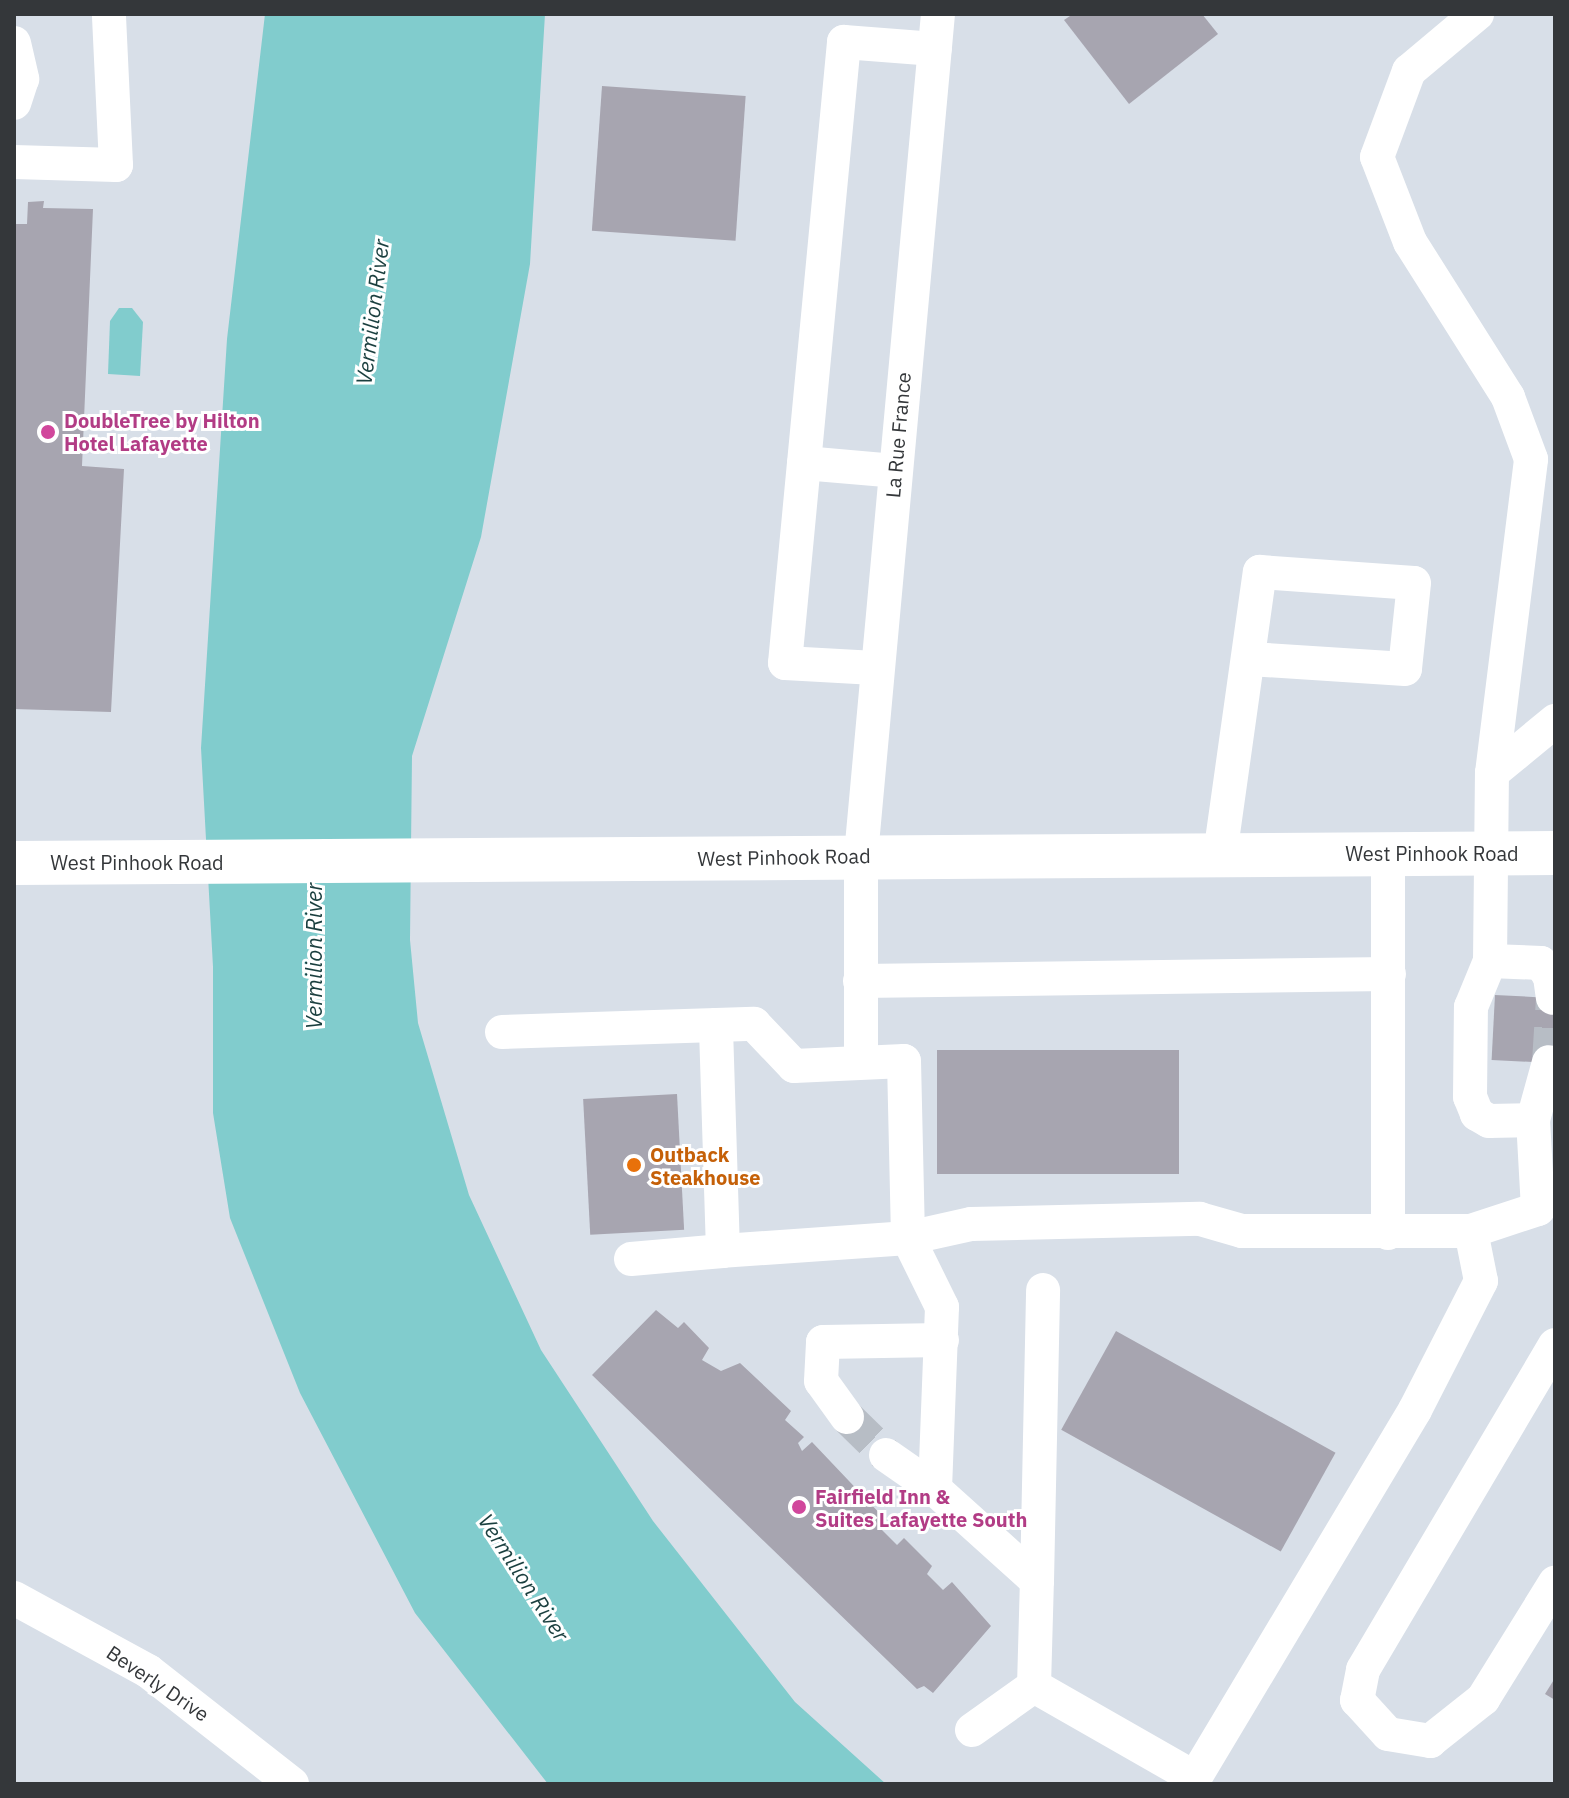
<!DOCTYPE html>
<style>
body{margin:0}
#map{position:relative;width:1569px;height:1798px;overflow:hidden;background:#d8dfe8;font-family:"IBM Plex Sans",sans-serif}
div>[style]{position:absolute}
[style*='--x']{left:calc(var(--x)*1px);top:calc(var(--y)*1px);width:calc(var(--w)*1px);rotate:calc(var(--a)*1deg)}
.water>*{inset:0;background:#81cccd}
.building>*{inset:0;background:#a7a5b0;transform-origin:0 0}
.minor-tunnel>*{height:34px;margin-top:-17px;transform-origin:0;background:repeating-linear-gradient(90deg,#b7bdc5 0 34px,transparent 0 51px)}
.minor>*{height:34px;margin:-17px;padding:0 17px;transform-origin:17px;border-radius:17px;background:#fff}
.major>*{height:44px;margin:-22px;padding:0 22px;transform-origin:22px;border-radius:22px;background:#fff}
.dots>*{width:22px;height:22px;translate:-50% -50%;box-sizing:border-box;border:4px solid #fff;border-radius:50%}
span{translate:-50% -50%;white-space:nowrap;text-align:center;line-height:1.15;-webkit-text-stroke:6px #fff;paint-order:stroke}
.hotel-label{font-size:20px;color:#b23c85;font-weight:700}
.left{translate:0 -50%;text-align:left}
.street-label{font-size:20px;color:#34373a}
.food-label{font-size:20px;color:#c56008;font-weight:700}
.water-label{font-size:22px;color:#1a3f3f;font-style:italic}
.frame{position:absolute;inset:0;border:16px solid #34373a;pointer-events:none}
</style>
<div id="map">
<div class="water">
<i style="clip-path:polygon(265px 14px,545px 14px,530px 264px,481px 537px,412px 756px,410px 940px,418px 1023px,469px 1195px,541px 1350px,653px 1521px,795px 1702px,886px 1784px,548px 1784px,415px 1613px,300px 1393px,230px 1218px,213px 1113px,213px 967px,201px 748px,227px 339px)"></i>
<i style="clip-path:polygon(119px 308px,132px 308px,143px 322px,140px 376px,108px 374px,110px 321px)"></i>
</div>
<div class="building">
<i style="clip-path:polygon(1073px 14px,1202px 14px,1218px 34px,1129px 104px,1064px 20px)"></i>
<i style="left:602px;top:86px;width:144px;height:145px;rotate:4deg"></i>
<i style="clip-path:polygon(44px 201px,43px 208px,93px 209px,82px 466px,124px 469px,111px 712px,14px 709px,14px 224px,27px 224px,28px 202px)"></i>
<i style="left:1495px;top:995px;width:60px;height:65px;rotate:3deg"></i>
<i style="left:937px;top:1050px;width:242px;height:124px"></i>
<i style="left:677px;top:1094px;width:136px;height:94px;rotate:87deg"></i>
<i style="clip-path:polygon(656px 1310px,678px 1328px,684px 1322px,709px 1348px,702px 1360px,721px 1371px,740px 1363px,791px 1411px,785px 1420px,804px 1437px,798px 1443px,802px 1451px,812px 1442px,886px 1520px,879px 1527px,897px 1545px,904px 1538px,932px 1566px,927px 1574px,943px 1590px,952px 1582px,991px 1626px,933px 1693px,924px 1686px,917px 1689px,592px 1375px)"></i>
<i style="left:1116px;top:1331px;width:251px;height:113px;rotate:29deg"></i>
<i style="clip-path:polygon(1555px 1678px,1555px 1700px,1545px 1694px)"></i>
</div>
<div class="minor-tunnel">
<i style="--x:1549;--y:1062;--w:64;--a:-86.4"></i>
<i style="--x:847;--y:1417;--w:54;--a:44.3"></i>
</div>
<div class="minor">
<i style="--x:14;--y:43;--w:37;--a:77"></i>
<i style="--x:22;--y:79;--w:25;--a:108"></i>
<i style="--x:14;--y:162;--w:102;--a:1.7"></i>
<i style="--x:116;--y:165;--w:151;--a:-92.7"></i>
<i style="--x:804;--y:463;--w:91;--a:5"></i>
<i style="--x:875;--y:668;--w:90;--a:-176.8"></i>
<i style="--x:785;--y:663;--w:624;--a:-84.57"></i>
<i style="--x:844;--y:42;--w:91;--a:4.4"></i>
<i style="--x:1492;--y:773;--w:82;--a:-39.5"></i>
<i style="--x:1388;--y:854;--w:379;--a:90"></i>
<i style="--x:1220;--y:855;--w:286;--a:-82"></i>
<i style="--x:1260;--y:572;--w:154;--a:4.1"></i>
<i style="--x:1414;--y:583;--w:86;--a:96"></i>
<i style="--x:1405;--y:669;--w:156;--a:-176.3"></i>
<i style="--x:1490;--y:961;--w:51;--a:2.2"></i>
<i style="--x:1541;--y:963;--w:17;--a:57"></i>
<i style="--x:1550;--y:977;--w:21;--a:82"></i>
<i style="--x:860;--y:981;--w:529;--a:-0.76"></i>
<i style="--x:502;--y:1032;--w:214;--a:-1.9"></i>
<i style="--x:716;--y:1025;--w:38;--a:-2"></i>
<i style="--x:754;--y:1024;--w:58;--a:46.4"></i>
<i style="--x:794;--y:1066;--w:110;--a:-2.6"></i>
<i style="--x:904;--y:1061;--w:177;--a:88.7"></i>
<i style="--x:908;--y:1238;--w:185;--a:176"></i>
<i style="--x:723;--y:1251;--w:226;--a:-91.8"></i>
<i style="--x:861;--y:1062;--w:207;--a:-90"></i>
<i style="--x:861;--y:855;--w:845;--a:-84.77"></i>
<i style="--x:1533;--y:1120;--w:60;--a:-74.6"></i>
<i style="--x:1200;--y:1219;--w:44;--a:15.9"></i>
<i style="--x:1242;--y:1231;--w:229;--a:0"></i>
<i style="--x:1471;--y:1231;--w:51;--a:78.7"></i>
<i style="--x:1481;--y:1281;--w:145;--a:117.1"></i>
<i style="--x:1415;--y:1410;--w:429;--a:120.9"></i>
<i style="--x:1195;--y:1778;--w:185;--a:-150.3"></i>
<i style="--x:1034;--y:1686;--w:105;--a:-88.4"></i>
<i style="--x:1037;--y:1581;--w:137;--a:-138"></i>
<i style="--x:935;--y:1489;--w:182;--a:-87.8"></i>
<i style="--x:942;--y:1307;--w:77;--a:-116.2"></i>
<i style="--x:908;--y:1238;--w:65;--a:-12.5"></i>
<i style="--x:971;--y:1224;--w:229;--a:-1.3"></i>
<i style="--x:1471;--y:1231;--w:71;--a:-18.2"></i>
<i style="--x:1538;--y:1209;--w:89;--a:-93.2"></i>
<i style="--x:1533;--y:1120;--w:44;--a:178.7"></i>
<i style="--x:1489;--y:1121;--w:14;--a:-150"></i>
<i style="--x:1477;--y:1114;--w:18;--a:-112"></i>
<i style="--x:1470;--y:1097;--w:90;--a:-89.4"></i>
<i style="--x:1471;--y:1007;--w:50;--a:-67.6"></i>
<i style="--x:1490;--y:961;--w:188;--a:-89.4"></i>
<i style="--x:1492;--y:773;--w:316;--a:-82.9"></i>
<i style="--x:1531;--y:459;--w:66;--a:-110.4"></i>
<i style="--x:1508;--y:397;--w:183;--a:-122.3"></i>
<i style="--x:1410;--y:242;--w:91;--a:-111.2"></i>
<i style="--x:1377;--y:157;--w:92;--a:-69.6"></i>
<i style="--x:1409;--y:71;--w:89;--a:-40"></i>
<i style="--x:631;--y:1259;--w:92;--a:-5"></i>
<i style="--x:1555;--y:1345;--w:377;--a:120.6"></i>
<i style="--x:1363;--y:1670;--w:31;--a:101"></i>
<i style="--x:1357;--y:1700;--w:46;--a:47.6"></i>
<i style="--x:1388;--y:1734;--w:43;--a:9.5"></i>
<i style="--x:1430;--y:1741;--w:68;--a:-38.4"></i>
<i style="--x:1483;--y:1699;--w:137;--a:-58.2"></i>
<i style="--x:847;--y:1417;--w:44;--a:-125.8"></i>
<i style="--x:821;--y:1381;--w:39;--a:-87"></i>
<i style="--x:823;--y:1342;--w:119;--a:-1"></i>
<i style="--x:886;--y:1455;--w:60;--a:34.8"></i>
<i style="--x:1037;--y:1581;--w:291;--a:-88.8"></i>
<i style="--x:14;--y:1598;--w:153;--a:28.6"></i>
<i style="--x:148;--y:1671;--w:183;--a:38.1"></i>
<i style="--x:972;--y:1730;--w:76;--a:-35.4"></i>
</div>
<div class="major">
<i style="--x:14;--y:863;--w:1541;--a:-0.37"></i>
</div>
<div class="dots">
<i style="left:48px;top:432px;background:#d1479c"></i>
<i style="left:634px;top:1165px;background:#e8710a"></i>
<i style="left:799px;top:1507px;background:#d1479c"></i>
</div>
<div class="hotel-label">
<span class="left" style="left:64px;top:432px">DoubleTree by Hilton<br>Hotel Lafayette</span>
<span class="left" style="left:815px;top:1508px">Fairfield Inn &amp;<br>Suites Lafayette South</span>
</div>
<div class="street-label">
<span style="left:898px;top:435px;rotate:-85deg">La Rue France</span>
<span style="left:1432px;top:853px">West Pinhook Road</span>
<span style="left:784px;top:857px;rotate:-1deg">West Pinhook Road</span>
<span style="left:137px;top:862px">West Pinhook Road</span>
<span style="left:158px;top:1683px;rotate:34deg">Beverly Drive</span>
</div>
<div class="food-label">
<span class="left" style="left:650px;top:1166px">Outback<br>Steakhouse</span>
</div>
<div class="water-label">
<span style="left:372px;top:312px;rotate:-83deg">Vermilion River</span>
<span style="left:314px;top:956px;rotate:-90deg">Vermilion River</span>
<span style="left:524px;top:1577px;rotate:57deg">Vermilion River</span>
</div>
<div class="frame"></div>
</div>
